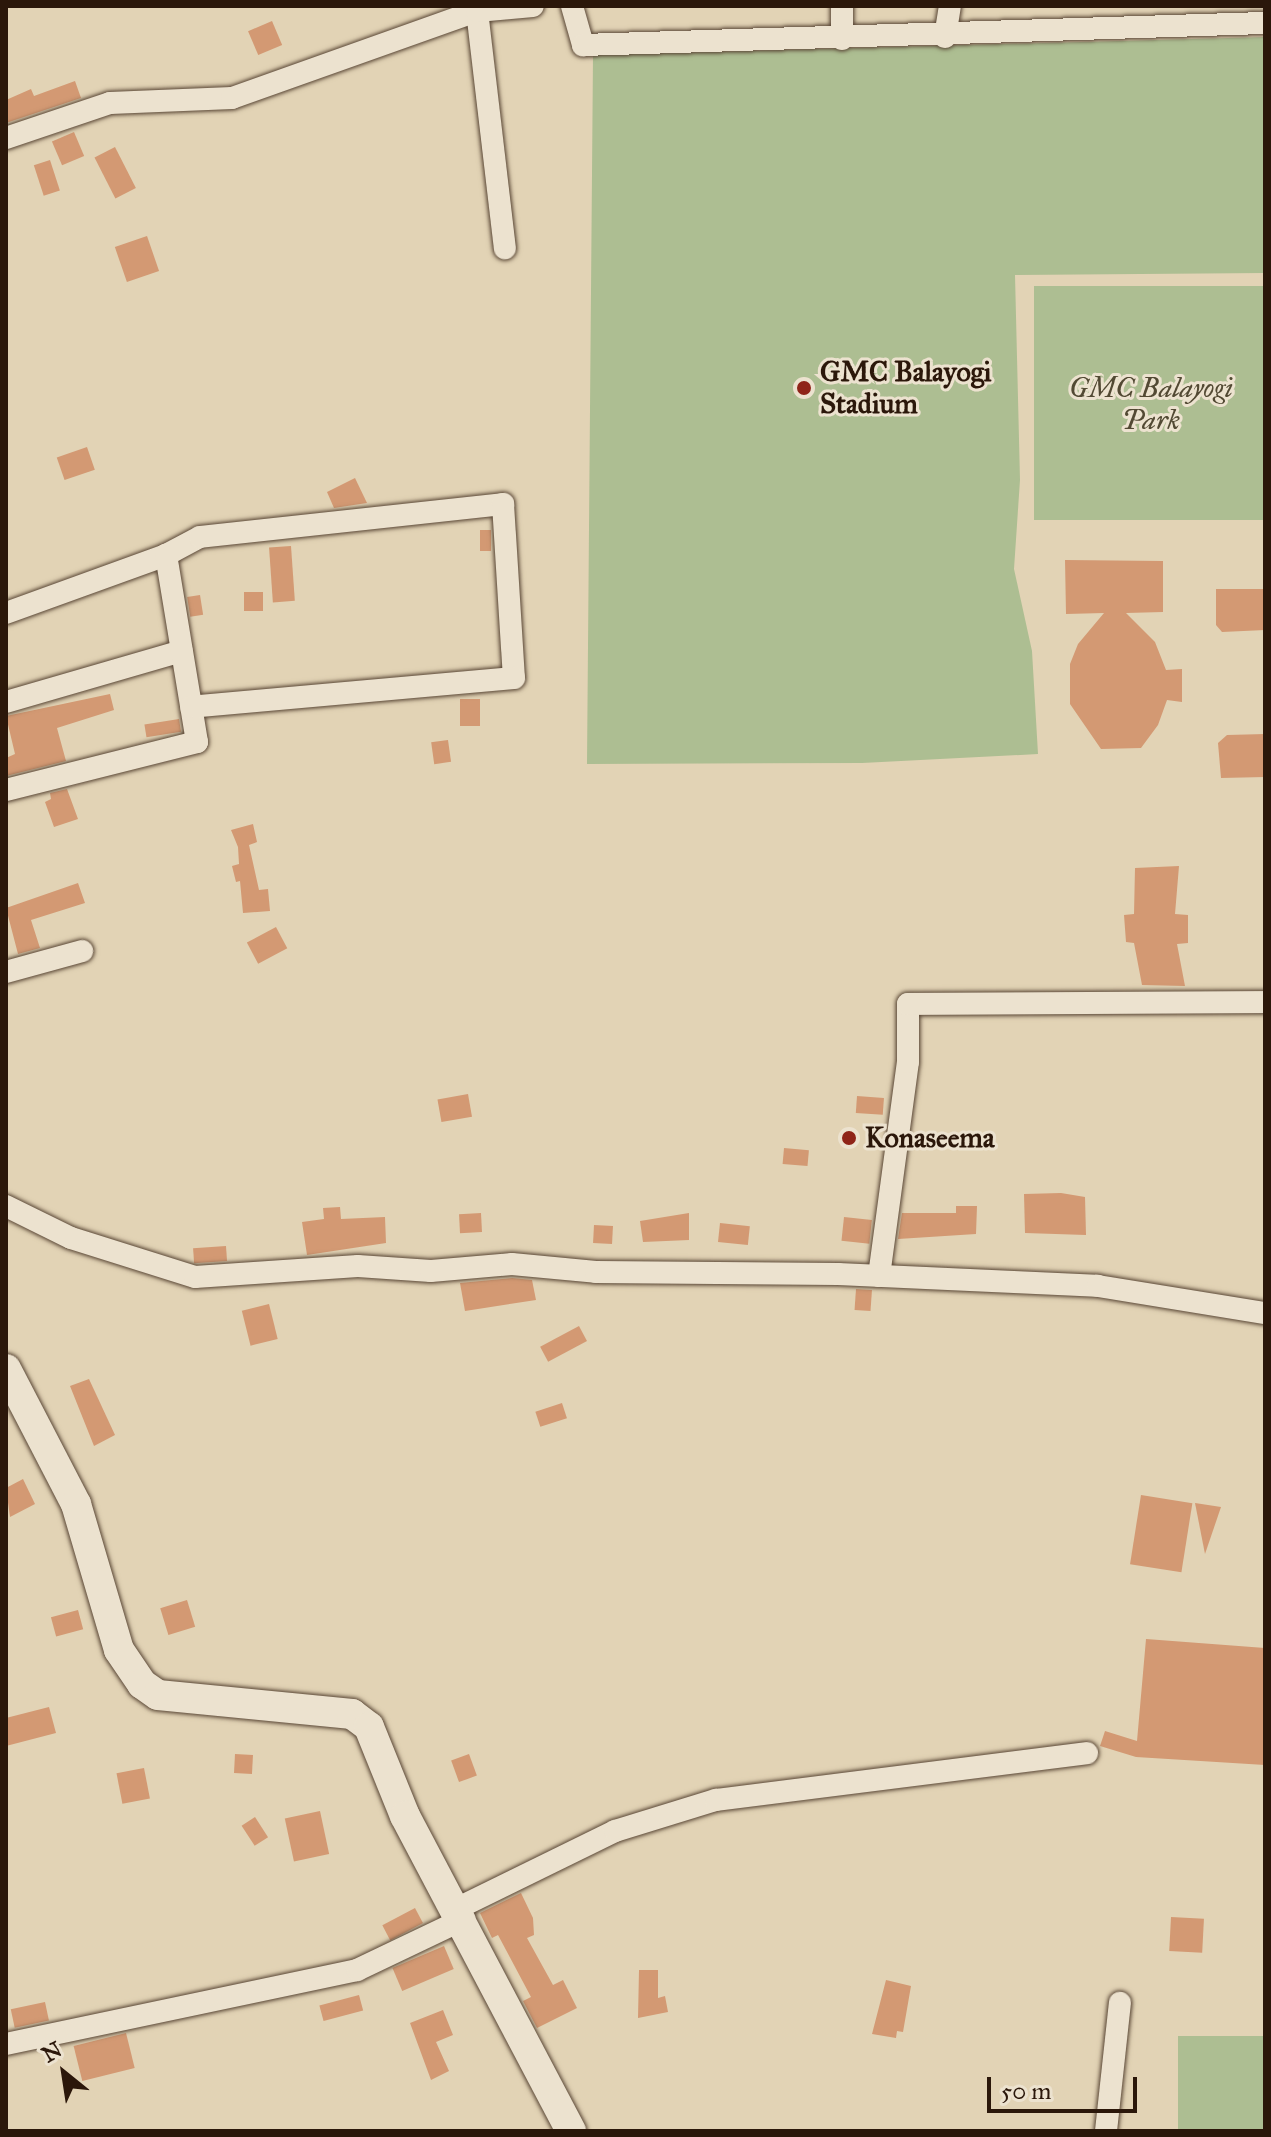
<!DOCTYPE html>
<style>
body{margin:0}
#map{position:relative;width:1271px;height:2137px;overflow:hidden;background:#e2d3b5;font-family:"IM FELL Great Primer",serif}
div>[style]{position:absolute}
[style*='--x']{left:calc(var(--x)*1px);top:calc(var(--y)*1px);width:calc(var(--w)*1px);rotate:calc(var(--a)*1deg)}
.green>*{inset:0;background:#adbe92;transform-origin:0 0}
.building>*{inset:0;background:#d39973;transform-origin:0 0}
.roads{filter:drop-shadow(0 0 2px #594635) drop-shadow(0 0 2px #594635)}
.street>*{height:22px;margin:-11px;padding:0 11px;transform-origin:11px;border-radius:11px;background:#ece2cf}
.secondary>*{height:30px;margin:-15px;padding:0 15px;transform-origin:15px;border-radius:15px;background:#ece2cf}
.dots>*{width:22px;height:22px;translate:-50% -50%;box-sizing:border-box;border:4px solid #ece2cf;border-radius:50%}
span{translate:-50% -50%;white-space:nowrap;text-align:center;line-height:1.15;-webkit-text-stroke:6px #ece2cf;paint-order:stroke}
.poi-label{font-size:28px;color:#2b170a;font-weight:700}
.left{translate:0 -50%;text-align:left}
.park-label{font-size:28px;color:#524933;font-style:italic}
.frame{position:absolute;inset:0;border:8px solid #2b170a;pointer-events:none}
.north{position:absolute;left:24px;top:2033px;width:80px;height:80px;-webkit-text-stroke:6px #ece2cf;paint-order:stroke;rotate:330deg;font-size:22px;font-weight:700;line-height:32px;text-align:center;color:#2b170a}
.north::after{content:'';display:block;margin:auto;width:28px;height:36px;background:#2b170a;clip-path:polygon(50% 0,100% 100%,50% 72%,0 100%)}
.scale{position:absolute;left:987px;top:2077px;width:150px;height:36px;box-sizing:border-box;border:4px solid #2b170a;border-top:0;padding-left:10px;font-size:24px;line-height:28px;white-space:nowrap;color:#2b170a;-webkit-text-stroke:6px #ece2cf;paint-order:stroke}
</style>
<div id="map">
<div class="green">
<i style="clip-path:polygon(1265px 37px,1265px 273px,1015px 275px,1020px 480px,1014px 569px,1032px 651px,1038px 754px,862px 763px,587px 764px,593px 55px)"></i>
<i style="left:1265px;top:286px;width:234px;height:231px;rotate:90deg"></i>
<i style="left:1178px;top:2036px;width:87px;height:96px"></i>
</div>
<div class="building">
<i style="left:272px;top:21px;width:26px;height:26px;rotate:67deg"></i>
<i style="clip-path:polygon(75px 81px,81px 98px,6px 123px,6px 100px,31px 89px,34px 96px)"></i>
<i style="left:74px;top:132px;width:26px;height:24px;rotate:67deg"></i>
<i style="left:115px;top:147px;width:46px;height:23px;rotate:63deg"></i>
<i style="left:50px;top:160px;width:32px;height:17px;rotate:72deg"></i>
<i style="left:147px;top:236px;width:37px;height:34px;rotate:71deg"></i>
<i style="left:87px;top:447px;width:24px;height:32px;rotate:71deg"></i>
<i style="clip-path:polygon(355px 478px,367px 503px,334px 508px,327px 492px)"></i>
<i style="left:480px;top:530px;width:11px;height:21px"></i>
<i style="left:291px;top:546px;width:55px;height:22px;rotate:86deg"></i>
<i style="clip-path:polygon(1065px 560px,1163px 561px,1163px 612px,1126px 613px,1155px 642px,1166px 670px,1182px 669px,1182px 702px,1167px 700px,1158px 725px,1141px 748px,1101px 749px,1070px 704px,1070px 664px,1078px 644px,1104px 613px,1066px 614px)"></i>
<i style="clip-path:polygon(1216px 589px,1265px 589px,1265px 630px,1222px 632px,1216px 625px)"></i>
<i style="left:263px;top:592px;width:19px;height:19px;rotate:90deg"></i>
<i style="left:200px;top:595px;width:20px;height:13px;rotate:81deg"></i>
<i style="clip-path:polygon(110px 694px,114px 710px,57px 728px,66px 761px,6px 776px,6px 758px,15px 754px,6px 716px)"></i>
<i style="left:460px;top:699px;width:20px;height:27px"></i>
<i style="left:179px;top:719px;width:13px;height:35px;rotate:81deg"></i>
<i style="clip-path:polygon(1265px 734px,1265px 777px,1221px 778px,1218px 743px,1227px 735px)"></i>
<i style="left:448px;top:740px;width:22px;height:17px;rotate:82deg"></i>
<i style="clip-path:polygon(67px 789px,78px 819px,54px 827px,45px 802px,51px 799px,50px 793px)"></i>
<i style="clip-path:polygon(253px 824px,257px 842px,249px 845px,259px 890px,268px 889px,270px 911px,243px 913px,240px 881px,236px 882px,232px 866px,239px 864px,238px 847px,231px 830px)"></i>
<i style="clip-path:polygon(1179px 866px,1175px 914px,1188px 915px,1188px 943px,1177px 944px,1185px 986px,1142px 985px,1134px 943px,1126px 942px,1124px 915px,1134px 914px,1135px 868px)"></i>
<i style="clip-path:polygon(78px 883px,85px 903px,31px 920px,40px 948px,18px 954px,6px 908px)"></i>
<i style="left:276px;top:927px;width:24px;height:33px;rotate:62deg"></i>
<i style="left:468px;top:1094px;width:23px;height:31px;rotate:80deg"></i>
<i style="left:857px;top:1096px;width:27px;height:17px;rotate:4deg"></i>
<i style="left:784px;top:1148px;width:25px;height:16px;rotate:5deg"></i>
<i style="clip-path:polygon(1061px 1193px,1085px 1197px,1086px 1235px,1025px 1233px,1024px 1194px)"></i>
<i style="clip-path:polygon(956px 1206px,977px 1206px,976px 1234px,898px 1239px,902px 1213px,956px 1213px)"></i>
<i style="clip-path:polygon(340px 1207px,341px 1219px,385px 1217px,386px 1243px,307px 1255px,302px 1222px,324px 1219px,323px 1208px)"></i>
<i style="left:481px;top:1213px;width:19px;height:22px;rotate:87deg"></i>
<i style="clip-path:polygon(689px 1213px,689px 1240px,643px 1242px,640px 1221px)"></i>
<i style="left:844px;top:1217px;width:28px;height:24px;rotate:6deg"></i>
<i style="left:720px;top:1223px;width:30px;height:19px;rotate:6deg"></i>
<i style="left:594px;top:1225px;width:19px;height:18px;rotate:3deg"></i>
<i style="left:226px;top:1246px;width:15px;height:33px;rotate:86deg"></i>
<i style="clip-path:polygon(512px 1278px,532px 1280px,536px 1300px,465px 1311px,460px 1283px)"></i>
<i style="left:856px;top:1289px;width:16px;height:21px;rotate:4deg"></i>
<i style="left:269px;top:1304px;width:36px;height:28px;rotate:76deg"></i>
<i style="left:579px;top:1326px;width:17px;height:44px;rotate:62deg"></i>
<i style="clip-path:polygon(89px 1379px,115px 1435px,94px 1446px,70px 1386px)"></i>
<i style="left:562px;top:1403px;width:16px;height:28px;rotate:72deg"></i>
<i style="clip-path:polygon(23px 1479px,35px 1504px,10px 1517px,6px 1488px)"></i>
<i style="left:1141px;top:1495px;width:52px;height:70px;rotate:9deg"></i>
<i style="clip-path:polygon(1195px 1503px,1221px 1507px,1205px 1554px)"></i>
<i style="left:187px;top:1600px;width:28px;height:28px;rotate:73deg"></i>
<i style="left:78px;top:1610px;width:20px;height:28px;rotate:75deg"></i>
<i style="clip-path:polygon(1146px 1639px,1265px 1648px,1265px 1765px,1136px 1757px,1100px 1746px,1105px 1731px,1137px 1741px)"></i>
<i style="clip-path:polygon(49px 1707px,56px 1733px,6px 1746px,6px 1718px)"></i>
<i style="left:235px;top:1754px;width:18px;height:19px;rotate:3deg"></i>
<i style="left:469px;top:1754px;width:23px;height:19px;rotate:70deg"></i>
<i style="left:144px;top:1768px;width:31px;height:28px;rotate:79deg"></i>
<i style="left:320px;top:1811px;width:44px;height:36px;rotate:78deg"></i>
<i style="left:255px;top:1817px;width:24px;height:16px;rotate:57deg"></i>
<i style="clip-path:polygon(521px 1893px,533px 1918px,534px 1935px,527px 1938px,553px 1985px,563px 1980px,577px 2008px,537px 2028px,523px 2001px,531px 1997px,498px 1935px,492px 1938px,480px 1913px)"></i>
<i style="left:415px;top:1908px;width:17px;height:37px;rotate:62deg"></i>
<i style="left:1171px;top:1917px;width:33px;height:34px;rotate:3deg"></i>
<i style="left:444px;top:1946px;width:25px;height:56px;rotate:67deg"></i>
<i style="clip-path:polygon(639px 1970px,658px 1970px,658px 1998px,665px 1996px,668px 2012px,638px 2018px)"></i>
<i style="clip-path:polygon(886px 1980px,911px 1986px,903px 2032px,897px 2031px,896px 2038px,872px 2034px)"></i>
<i style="left:359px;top:1995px;width:16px;height:41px;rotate:75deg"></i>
<i style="left:45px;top:2002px;width:19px;height:35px;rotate:78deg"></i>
<i style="clip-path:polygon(443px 2010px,453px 2035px,436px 2042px,449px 2071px,431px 2080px,410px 2023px)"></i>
<i style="left:126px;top:2033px;width:36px;height:54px;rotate:76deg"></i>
</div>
<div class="roads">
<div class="street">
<i style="--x:572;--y:6;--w:41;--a:74.2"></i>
<i style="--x:583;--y:45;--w:682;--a:-1.85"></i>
<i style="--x:477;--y:11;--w:239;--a:83.3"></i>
<i style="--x:945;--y:37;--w:31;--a:-81"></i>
<i style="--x:842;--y:39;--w:33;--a:-90"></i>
<i style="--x:6;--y:138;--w:110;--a:-18.6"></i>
<i style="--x:110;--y:103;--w:122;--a:-2.3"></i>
<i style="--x:232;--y:98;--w:260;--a:-19.6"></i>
<i style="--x:477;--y:11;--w:56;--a:-5.1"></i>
<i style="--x:6;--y:613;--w:170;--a:-19.9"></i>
<i style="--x:6;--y:702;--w:183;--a:-16.2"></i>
<i style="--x:6;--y:790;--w:197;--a:-14.1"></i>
<i style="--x:197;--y:742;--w:190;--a:-99.4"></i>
<i style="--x:166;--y:555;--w:38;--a:-28"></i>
<i style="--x:200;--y:537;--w:305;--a:-6.2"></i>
<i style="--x:503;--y:504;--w:174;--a:86.4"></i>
<i style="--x:514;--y:678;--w:324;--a:174.9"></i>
<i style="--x:6;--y:972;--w:79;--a:-15.4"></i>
<i style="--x:6;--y:1206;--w:72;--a:26.2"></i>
<i style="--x:71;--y:1238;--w:130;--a:17.5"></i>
<i style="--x:195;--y:1277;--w:163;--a:-3.9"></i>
<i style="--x:358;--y:1266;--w:73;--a:3.9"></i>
<i style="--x:431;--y:1271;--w:81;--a:-4.9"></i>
<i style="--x:512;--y:1264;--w:84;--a:5.4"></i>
<i style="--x:596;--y:1272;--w:242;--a:0.5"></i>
<i style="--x:838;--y:1274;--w:260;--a:2.6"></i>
<i style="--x:1098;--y:1286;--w:169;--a:9.2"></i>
<i style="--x:879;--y:1276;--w:216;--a:-82.3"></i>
<i style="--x:908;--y:1062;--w:58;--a:-90"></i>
<i style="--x:908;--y:1004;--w:357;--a:-0.3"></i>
<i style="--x:458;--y:1908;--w:175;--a:-26.1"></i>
<i style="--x:615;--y:1831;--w:106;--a:-17.1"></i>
<i style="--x:716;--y:1800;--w:374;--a:-7.2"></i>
<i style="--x:6;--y:2044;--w:359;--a:-11.9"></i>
<i style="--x:357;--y:1970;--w:119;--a:-25.5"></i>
<i style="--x:1106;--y:2131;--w:129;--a:-83.8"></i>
</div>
<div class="secondary">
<i style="--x:6;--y:1369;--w:152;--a:62.6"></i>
<i style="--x:76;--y:1504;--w:152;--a:73.6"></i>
<i style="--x:119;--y:1650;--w:41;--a:55.9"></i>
<i style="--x:142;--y:1684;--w:19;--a:35"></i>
<i style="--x:158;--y:1695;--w:195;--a:5.6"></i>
<i style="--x:352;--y:1714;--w:21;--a:37"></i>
<i style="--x:369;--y:1727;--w:96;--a:68"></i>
<i style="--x:405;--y:1816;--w:356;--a:62.2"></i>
</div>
</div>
<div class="dots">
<i style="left:804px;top:388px;background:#8f2418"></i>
<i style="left:849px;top:1138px;background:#8f2418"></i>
</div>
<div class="poi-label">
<span class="left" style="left:820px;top:388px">GMC Balayogi<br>Stadium</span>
<span class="left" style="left:865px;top:1138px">Konaseema</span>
</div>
<div class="park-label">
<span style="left:1151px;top:404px">GMC Balayogi<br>Park</span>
</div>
<div class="frame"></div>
<div class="north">N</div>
<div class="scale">50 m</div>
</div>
